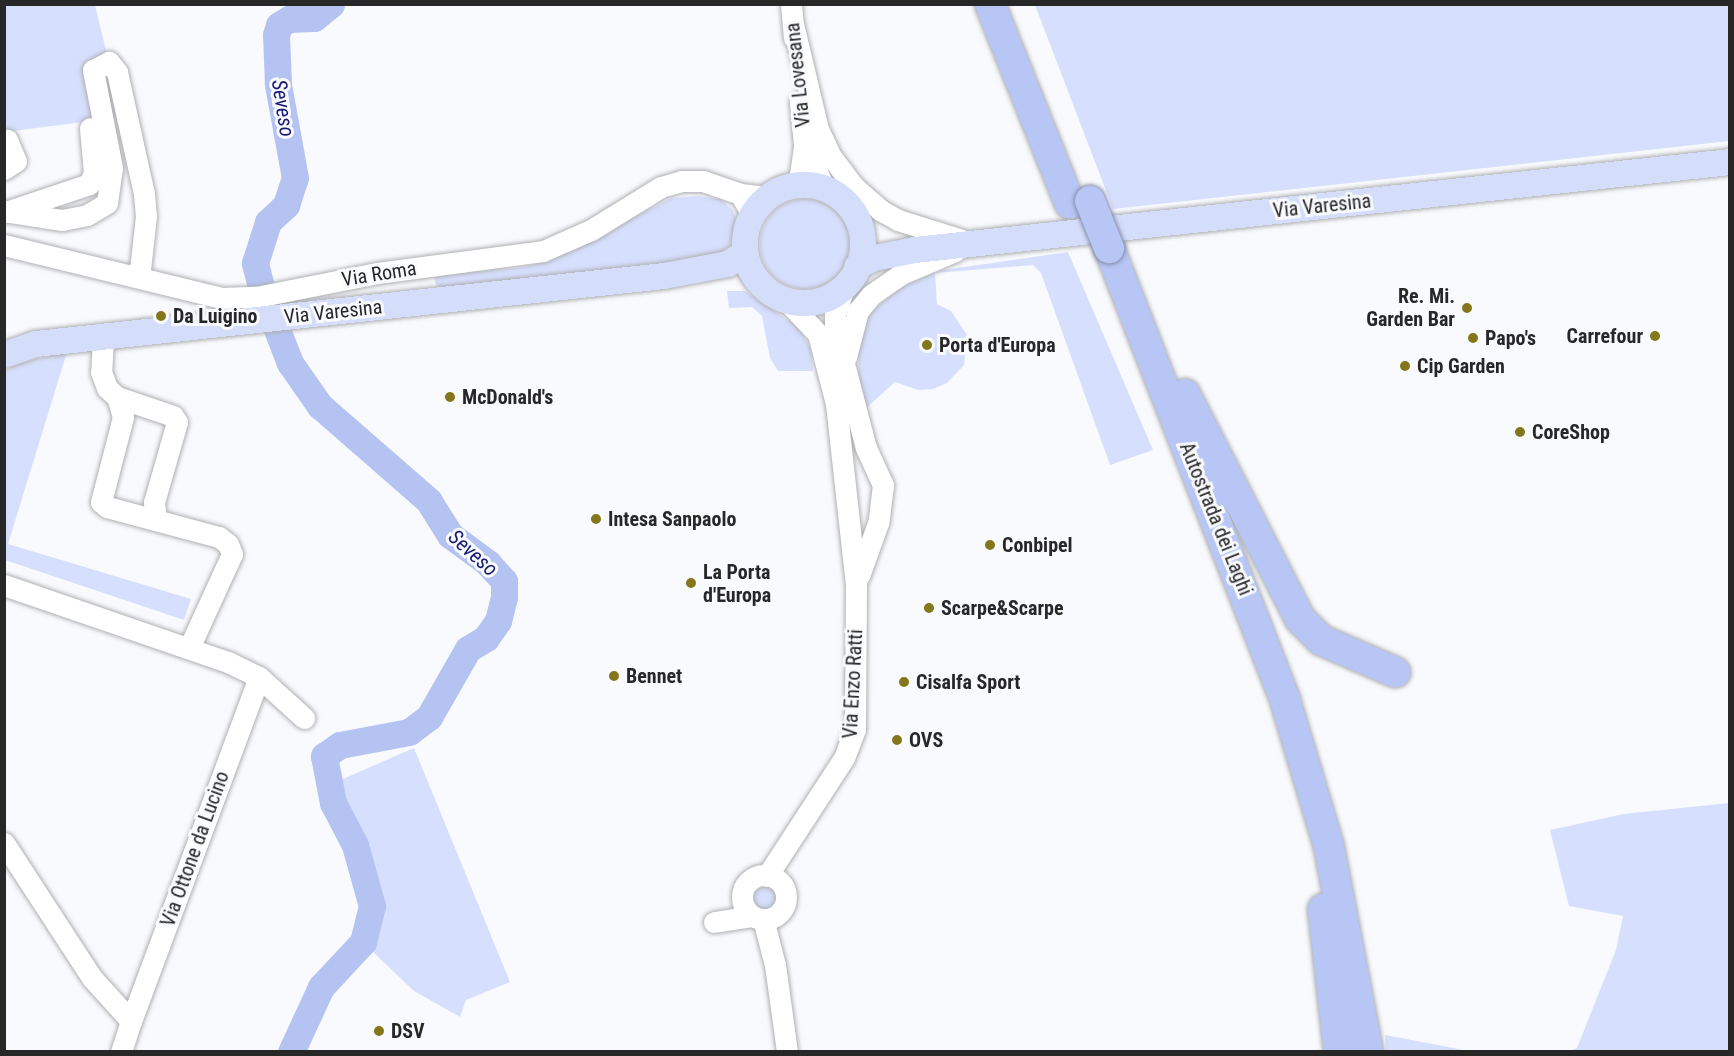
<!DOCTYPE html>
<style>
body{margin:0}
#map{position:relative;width:1734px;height:1056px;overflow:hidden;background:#f9fafd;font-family:"Roboto Condensed",sans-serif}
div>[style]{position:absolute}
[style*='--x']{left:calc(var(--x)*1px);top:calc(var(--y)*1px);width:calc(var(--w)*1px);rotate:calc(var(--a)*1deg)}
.green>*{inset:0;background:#d6dffd}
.round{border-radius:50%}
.river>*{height:27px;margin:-13.5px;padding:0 13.5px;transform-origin:13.5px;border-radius:13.5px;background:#b4c3f2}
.roads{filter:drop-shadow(0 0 2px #afb0b3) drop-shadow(0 0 2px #afb0b3)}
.minor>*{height:21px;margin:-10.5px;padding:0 10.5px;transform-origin:10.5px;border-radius:10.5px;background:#fff}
.minor>.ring{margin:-10.5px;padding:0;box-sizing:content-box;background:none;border:21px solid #fff;border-radius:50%}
.major>*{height:26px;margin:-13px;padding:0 13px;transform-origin:13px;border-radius:13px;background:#d4ddf9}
.major>.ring{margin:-13px;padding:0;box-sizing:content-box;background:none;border:26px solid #d4ddf9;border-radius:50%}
.highway>*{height:30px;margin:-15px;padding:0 15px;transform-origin:15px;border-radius:15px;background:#b7c6f5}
.bridges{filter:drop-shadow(0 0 2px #858ead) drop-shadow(0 0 2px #858ead)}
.highway-bridge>*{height:30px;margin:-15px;padding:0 15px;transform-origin:15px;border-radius:15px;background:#b7c6f5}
.dots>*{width:16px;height:16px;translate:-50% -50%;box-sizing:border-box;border:3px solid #f9fafd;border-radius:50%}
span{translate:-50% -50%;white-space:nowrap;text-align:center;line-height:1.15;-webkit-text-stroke:6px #f9fafd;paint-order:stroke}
.street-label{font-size:20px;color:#272728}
.poi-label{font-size:20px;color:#272728;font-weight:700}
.right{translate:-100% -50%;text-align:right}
.left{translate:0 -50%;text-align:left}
.water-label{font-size:21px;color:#181c73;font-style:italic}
.frame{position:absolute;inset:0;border:6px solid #272728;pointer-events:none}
</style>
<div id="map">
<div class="green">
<i style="clip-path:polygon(4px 5px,95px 5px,122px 117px,5px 132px)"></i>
<i style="clip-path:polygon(1035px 5px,1729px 5px,1729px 141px,1113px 209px)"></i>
<i style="clip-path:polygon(697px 196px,720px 199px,733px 210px,738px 226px,729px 246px,714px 258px,445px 289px,436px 286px,434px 276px,523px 267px,552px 260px,671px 198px)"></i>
<i class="round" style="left:760px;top:199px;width:90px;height:90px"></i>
<i style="clip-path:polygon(1068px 252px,1153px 450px,1110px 465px,1041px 273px,1033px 265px,935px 273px,937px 304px,951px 311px,967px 335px,964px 365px,947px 383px,933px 389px,918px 390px,895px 382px,865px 409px,858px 380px,859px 331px,873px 311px,899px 288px,926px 276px,943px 270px)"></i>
<i style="clip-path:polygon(727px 291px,745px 291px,799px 328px,811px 349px,813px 371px,778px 371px,770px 358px,762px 316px,752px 307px,729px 308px)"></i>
<i style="clip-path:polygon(67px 352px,8px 544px,191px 599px,184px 620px,5px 560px,5px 371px,20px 363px)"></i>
<i style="clip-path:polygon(414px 748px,510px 982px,466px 1000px,460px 1017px,414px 991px,374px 953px,383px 908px,336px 782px)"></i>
<i style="clip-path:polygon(1729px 803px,1729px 1051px,1570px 1051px,1577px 1048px,1616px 950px,1623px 916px,1569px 906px,1550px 830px,1624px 814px)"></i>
<i class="round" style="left:754px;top:887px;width:22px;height:22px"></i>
<i style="clip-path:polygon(1385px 1035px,1469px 1051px,1386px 1051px)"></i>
</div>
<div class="river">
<i style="--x:291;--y:1052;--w:72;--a:-65.2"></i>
<i style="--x:321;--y:987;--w:62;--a:-47"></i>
<i style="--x:363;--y:942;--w:37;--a:-76"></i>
<i style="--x:372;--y:906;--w:63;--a:-105.6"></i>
<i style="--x:355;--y:845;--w:47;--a:-117.6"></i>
<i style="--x:333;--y:803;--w:48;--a:-100.8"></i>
<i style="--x:324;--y:756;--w:19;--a:-35"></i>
<i style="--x:340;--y:745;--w:70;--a:-10.7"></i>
<i style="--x:409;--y:732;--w:25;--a:-37"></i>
<i style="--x:429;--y:717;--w:78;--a:-60.2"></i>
<i style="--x:468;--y:649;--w:21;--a:-31"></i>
<i style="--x:486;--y:638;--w:21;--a:-55"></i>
<i style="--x:498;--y:621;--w:25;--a:-76"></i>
<i style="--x:504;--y:597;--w:16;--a:-90"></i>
<i style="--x:504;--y:581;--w:24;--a:-132"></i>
<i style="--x:488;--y:563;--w:47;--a:-143.6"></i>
<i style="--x:450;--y:535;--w:40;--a:-122"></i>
<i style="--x:429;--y:501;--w:145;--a:-138.9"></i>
<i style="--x:320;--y:406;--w:52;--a:-124.9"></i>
<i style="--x:290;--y:363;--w:77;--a:-111.3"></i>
<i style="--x:262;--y:291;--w:29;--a:-104"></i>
<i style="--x:255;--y:263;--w:43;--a:-72.4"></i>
<i style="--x:268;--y:222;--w:25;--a:-43"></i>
<i style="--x:286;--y:205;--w:28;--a:-72"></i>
<i style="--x:295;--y:178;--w:96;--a:-100.3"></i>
<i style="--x:278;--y:84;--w:49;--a:-92.3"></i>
<i style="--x:276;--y:35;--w:10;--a:-73"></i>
<i style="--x:279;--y:25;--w:12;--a:-31"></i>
<i style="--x:289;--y:19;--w:25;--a:-2"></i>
<i style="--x:314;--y:18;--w:22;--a:-39"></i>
</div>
<div class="roads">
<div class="minor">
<i style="--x:791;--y:4;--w:34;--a:85"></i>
<i style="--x:793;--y:24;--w:108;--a:76.6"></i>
<i style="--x:818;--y:129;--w:29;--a:65"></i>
<i style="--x:830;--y:155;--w:40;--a:53"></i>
<i style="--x:854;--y:187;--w:35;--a:41"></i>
<i style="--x:880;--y:210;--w:21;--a:29"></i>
<i style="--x:898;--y:220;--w:70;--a:17.4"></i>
<i style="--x:806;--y:149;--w:44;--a:64.6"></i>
<i style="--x:4;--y:169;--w:14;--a:-34"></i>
<i style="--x:16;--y:161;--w:23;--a:-113"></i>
<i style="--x:794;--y:186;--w:13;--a:-61"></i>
<i style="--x:800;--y:175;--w:30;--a:-82"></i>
<i style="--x:804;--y:145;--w:43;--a:-95.3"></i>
<i style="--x:740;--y:194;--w:26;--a:59"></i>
<i style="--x:4;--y:211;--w:59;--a:8.8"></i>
<i style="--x:62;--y:220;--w:25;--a:-11"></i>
<i style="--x:87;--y:215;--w:23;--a:-31"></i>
<i style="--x:107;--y:203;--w:35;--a:-82"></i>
<i style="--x:112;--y:168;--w:100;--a:-101"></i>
<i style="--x:93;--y:70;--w:18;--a:-27"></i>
<i style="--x:109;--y:62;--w:13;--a:51"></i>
<i style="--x:117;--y:72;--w:125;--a:77.5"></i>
<i style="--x:144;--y:194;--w:22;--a:85"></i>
<i style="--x:146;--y:216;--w:62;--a:96.4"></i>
<i style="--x:6;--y:212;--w:88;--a:-18.6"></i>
<i style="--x:89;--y:184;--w:12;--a:-66"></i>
<i style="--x:94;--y:173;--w:45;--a:-95.1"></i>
<i style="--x:4;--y:245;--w:223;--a:13.7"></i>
<i style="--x:221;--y:298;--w:35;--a:-2"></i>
<i style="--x:256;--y:297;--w:123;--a:-11.2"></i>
<i style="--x:377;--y:273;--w:167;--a:-7.5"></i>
<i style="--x:543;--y:251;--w:52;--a:-23.6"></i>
<i style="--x:591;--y:230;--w:82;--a:-31.6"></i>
<i style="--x:661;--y:187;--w:22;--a:-16"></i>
<i style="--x:682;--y:181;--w:21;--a:0"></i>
<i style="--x:703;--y:181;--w:39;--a:19"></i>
<i style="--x:740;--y:194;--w:27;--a:6"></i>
<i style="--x:844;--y:287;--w:29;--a:108"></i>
<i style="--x:835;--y:315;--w:14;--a:90"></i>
<i style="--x:835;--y:329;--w:123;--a:75.4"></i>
<i style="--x:866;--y:448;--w:41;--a:65.3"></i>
<i style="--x:883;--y:485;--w:38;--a:97"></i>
<i style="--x:878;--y:523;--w:56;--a:109.7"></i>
<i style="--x:103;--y:338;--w:34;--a:93"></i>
<i style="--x:101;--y:372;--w:17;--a:69"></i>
<i style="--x:107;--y:388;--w:13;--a:42"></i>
<i style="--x:117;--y:397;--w:59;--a:18.7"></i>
<i style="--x:173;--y:416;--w:7;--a:56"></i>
<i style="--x:177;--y:422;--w:83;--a:106"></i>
<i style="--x:154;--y:502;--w:18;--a:84"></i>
<i style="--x:846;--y:357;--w:48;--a:-75.4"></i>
<i style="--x:858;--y:311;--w:21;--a:-51"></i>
<i style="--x:871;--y:295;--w:37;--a:-35"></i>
<i style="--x:901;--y:274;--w:59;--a:-23.1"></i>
<i style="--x:117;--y:397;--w:21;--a:73"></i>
<i style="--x:123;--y:417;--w:88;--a:104.5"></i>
<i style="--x:101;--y:502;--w:8;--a:40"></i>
<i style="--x:107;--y:507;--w:116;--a:15"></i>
<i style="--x:219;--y:537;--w:11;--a:38"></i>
<i style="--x:228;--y:544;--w:11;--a:68"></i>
<i style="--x:232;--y:554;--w:103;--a:114.6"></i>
<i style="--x:4;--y:585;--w:237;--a:19"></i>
<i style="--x:228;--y:662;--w:34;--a:26"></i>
<i style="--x:259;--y:677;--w:367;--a:110.4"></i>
<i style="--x:259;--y:677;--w:61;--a:42.3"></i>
<i style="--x:4;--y:843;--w:161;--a:56.9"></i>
<i style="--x:92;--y:978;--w:58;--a:47.8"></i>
<i style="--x:131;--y:1021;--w:33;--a:108"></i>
<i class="ring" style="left:742px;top:875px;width:23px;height:23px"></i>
<i style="--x:767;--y:876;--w:141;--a:-56.9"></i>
<i style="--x:844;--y:758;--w:31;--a:-69"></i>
<i style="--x:855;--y:729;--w:144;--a:-89.6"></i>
<i style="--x:856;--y:585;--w:182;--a:-96.3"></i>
<i style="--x:836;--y:404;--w:72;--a:-104.4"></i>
<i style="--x:818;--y:334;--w:47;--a:-133.3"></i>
<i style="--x:763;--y:919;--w:48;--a:75.4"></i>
<i style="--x:775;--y:965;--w:88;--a:82.1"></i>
<i style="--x:714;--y:922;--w:38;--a:-9"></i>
</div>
<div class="major">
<i class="ring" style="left:745px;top:185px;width:92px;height:92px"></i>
<i style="--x:857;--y:267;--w:19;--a:-28"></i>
<i style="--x:874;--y:258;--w:42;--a:-11"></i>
<i style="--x:915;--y:250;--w:820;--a:-6.16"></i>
<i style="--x:4;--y:355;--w:34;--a:-19"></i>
<i style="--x:36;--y:344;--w:632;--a:-6.18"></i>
<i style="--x:664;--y:276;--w:65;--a:-10.6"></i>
<i style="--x:728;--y:264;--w:20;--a:-33"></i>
</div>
<div class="highway">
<i style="--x:990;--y:4;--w:215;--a:68.2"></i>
<i style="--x:1109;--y:248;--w:485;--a:68.7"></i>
<i style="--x:1285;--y:700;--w:153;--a:73.3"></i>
<i style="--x:1329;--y:847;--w:209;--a:79.2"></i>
<i style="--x:1185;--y:394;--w:253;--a:62.9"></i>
<i style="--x:1300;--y:619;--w:30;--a:45"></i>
<i style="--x:1321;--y:640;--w:81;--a:23.4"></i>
<i style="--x:1323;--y:909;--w:144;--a:83.6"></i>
</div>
</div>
<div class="bridges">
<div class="highway-bridge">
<i style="--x:1090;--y:201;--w:51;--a:68"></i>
</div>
</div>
<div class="dots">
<i style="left:1467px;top:308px;background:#84771b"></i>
<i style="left:161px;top:316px;background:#84771b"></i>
<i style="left:1655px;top:336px;background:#84771b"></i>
<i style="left:1473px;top:338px;background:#84771b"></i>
<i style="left:927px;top:345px;background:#84771b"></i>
<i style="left:1405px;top:366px;background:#84771b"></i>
<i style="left:450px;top:397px;background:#84771b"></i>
<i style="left:1520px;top:432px;background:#84771b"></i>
<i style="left:596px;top:519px;background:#84771b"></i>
<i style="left:990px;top:545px;background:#84771b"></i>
<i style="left:691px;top:583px;background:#84771b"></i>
<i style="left:929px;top:608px;background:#84771b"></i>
<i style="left:614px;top:676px;background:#84771b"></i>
<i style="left:904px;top:682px;background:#84771b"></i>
<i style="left:897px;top:740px;background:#84771b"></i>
<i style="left:379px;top:1031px;background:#84771b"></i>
</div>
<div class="street-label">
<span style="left:798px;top:75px;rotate:-96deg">Via Lovesana</span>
<span style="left:1322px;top:206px;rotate:-6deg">Via Varesina</span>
<span style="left:379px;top:274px;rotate:-9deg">Via Roma</span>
<span style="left:333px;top:312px;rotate:-6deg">Via Varesina</span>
<span style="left:1216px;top:519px;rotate:68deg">Autostrada dei Laghi</span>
<span style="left:853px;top:684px;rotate:-87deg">Via Enzo Ratti</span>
<span style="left:195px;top:849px;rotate:-70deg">Via Ottone da Lucino</span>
</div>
<div class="poi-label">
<span class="right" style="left:1455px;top:308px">Re. Mi.<br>Garden Bar</span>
<span class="left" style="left:173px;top:316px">Da Luigino</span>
<span class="right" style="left:1643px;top:336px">Carrefour</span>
<span class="left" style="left:1485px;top:338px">Papo's</span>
<span class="left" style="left:939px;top:345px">Porta d'Europa</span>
<span class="left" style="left:1417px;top:366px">Cip Garden</span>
<span class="left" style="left:462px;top:397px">McDonald's</span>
<span class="left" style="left:1532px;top:432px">CoreShop</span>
<span class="left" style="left:608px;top:519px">Intesa Sanpaolo</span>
<span class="left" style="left:1002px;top:545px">Conbipel</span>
<span class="left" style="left:703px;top:584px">La Porta<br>d'Europa</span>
<span class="left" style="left:941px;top:608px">Scarpe&amp;Scarpe</span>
<span class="left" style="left:626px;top:676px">Bennet</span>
<span class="left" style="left:916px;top:682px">Cisalfa Sport</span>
<span class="left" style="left:909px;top:740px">OVS</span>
<span class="left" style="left:391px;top:1031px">DSV</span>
</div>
<div class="water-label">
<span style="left:283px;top:108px;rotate:81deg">Seveso</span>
<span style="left:473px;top:553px;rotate:42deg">Seveso</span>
</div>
<div class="frame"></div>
</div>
